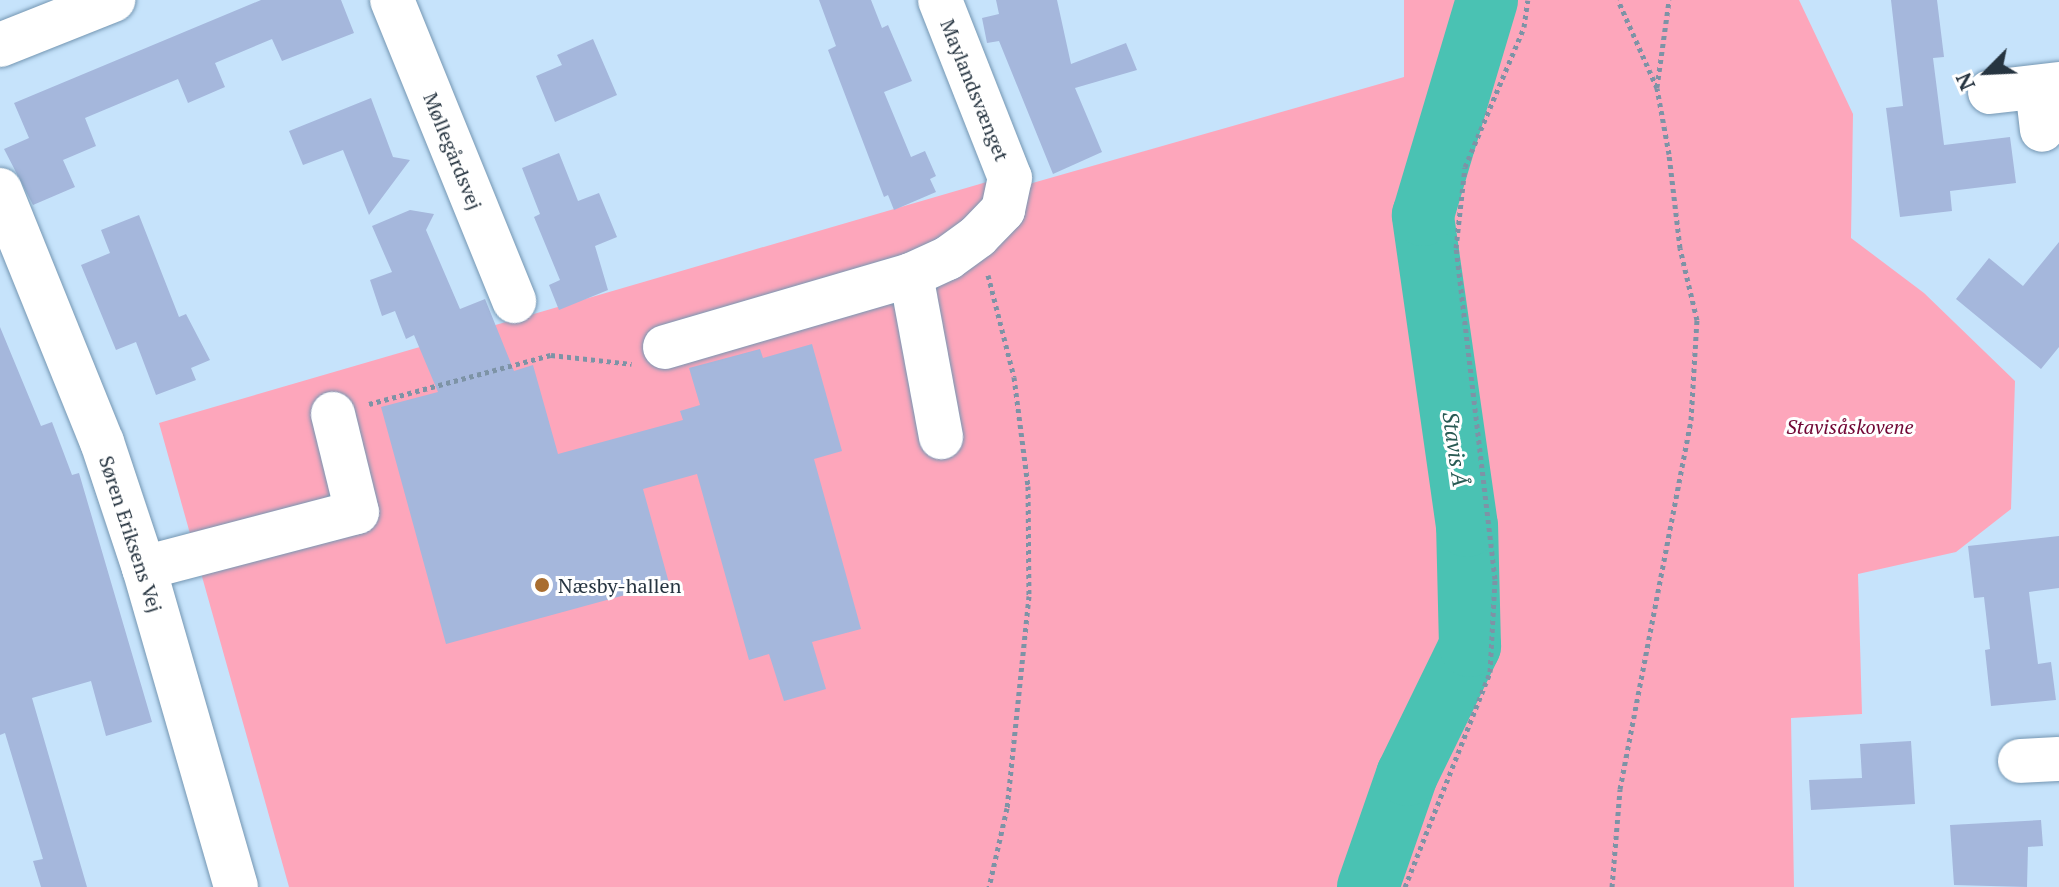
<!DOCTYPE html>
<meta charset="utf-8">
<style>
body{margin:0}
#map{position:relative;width:2059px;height:887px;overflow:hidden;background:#c6e3fb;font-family:"PT Serif",serif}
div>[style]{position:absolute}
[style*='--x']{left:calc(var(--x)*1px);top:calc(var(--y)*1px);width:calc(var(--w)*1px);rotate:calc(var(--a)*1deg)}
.green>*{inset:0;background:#fda6bb}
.river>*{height:62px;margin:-31px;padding:0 31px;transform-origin:31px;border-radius:31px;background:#4ac2b3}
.building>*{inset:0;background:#a5b7dc}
.path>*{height:5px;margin-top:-2.5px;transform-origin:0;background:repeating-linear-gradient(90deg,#7d93a6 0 4px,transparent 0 8px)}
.roads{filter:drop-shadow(0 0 2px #7496b2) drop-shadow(0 0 2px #7496b2)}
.minor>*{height:44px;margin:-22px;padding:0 22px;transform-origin:22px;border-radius:22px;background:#fff}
.dots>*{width:22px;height:22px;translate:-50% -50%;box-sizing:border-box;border:4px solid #fff;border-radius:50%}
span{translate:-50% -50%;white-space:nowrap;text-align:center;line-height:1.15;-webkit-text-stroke:6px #fff;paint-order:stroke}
.street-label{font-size:20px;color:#263440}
.park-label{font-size:20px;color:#710634;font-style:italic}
.poi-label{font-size:20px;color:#263440}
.left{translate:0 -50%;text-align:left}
.water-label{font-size:22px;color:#285a53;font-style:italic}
.north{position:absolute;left:1947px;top:32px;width:80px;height:80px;-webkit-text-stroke:6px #fff;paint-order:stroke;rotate:246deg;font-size:22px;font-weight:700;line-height:32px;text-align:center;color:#263440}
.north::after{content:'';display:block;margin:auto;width:28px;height:36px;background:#263440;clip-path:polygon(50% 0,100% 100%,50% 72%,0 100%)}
</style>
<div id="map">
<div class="green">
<i style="clip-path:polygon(1404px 0,1799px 0,1853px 114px,1851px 238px,1924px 293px,2015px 381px,2011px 509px,1956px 552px,1858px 574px,1862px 714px,1791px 718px,1794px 887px,289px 887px,159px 423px,997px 179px,1029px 184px,1404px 77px)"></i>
</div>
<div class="river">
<i style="--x:1368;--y:887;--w:119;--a:-70.8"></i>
<i style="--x:1407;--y:775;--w:144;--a:-64"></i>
<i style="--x:1470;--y:646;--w:120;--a:-91.4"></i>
<i style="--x:1467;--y:526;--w:314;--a:-98.1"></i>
<i style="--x:1423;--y:215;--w:224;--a:-73.4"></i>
</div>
<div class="building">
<i style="clip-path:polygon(261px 0,341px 0,354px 33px,282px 61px,272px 39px,215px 63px,225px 87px,188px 103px,178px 79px,85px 118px,96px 146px,63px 160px,75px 187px,33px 205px,4px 149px,29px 138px,14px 103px)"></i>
<i style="clip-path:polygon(819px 0,871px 0,882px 28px,888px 25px,912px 81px,884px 92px,911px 157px,925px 151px,936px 176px,930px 179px,936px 192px,894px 210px,888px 195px,884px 197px,828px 50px,836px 46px)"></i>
<i style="clip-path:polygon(996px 0,1057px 0,1071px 64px,1126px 43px,1137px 70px,1075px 88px,1102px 152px,1053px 174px,999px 41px,987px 43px,982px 18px,999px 14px)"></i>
<i style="clip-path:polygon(1891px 0,1937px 0,1944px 57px,1933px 58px,1944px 145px,2010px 137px,2016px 183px,1950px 191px,1952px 211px,1900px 217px,1886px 108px,1903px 106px)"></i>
<i style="clip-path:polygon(593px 39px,617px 95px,555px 122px,536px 76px,562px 65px,557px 55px)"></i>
<i style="clip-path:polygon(371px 98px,393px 157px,410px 160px,369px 215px,343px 150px,303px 165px,289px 131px)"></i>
<i style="clip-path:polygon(559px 153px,578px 201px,599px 193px,617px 237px,595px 246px,608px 290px,559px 310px,549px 285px,560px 280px,534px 217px,540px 214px,522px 168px)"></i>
<i style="clip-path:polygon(410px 210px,434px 214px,426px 230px,460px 309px,485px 299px,514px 371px,533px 365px,558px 454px,683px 420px,680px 411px,700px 405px,689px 368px,760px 349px,763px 358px,812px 344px,842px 451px,814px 459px,861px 629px,812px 642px,826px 689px,784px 701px,769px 654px,749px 660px,697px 474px,643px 489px,669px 583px,446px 644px,381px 407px,438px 392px,414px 335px,406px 339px,395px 311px,382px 316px,370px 280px,392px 272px,372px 226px)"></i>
<i style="clip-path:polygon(139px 215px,179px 317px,186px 314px,210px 360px,191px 368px,196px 380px,156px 395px,136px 342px,116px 350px,81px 265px,110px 253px,101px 230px)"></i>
<i style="clip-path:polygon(2059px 242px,2059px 347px,2041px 369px,1956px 299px,1989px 258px,2023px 286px)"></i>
<i style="clip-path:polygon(0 327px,41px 426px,52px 422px,72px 475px,79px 473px,152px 722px,106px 736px,91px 681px,32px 698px,87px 887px,41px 887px,33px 861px,43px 859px,5px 733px,0 735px)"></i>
<i style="clip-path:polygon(2059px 536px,2059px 588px,2029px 592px,2038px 664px,2051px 662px,2056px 700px,1991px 706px,1985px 650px,1990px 649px,1984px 597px,1974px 598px,1968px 546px)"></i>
<i style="clip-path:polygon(1911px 741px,1915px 804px,1811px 810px,1809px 780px,1862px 778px,1860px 744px)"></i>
<i style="clip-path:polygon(2041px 820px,2043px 846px,2028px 847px,2027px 887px,1954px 885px,1950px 825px)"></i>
</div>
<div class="path">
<i style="--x:1657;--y:87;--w:88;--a:-82.1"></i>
<i style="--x:988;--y:275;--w:105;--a:75.7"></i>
<i style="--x:1014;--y:377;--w:110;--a:82.7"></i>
<i style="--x:1028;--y:486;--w:110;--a:89.5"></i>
<i style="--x:1029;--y:596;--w:213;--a:95.9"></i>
<i style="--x:1007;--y:808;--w:81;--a:102.8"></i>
<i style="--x:369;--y:404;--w:188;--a:-15.1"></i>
<i style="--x:551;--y:355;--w:81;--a:6.3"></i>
<i style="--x:1405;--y:887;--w:231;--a:-68.4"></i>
<i style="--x:1490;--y:672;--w:93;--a:-86.9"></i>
<i style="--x:1495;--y:579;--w:333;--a:-96.7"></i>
<i style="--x:1456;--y:248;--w:81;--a:-83.7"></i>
<i style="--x:1465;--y:167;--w:152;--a:-67.1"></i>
<i style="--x:1524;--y:27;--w:27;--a:-82"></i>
<i style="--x:1612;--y:887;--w:98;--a:-85.3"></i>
<i style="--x:1620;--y:789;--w:376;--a:-79.1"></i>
<i style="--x:1691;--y:420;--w:100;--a:-86.6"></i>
<i style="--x:1697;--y:320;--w:74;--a:-103.3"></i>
<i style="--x:1680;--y:248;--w:95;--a:-96.7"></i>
<i style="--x:1669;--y:154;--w:67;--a:-100.3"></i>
<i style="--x:1657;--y:88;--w:96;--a:-113.9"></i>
</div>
<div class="roads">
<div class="minor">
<i style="--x:392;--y:0;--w:325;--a:67.9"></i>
<i style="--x:0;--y:45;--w:122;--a:-21.7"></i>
<i style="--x:2037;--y:87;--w:43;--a:83.4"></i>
<i style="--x:1990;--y:92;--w:69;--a:-6.6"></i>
<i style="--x:0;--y:190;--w:272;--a:68"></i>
<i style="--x:102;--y:442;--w:133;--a:71.6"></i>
<i style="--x:144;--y:568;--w:332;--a:73.9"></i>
<i style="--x:911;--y:275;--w:165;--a:79.5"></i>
<i style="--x:665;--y:347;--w:256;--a:-16.3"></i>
<i style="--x:911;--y:275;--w:41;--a:-24.7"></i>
<i style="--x:948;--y:258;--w:37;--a:-36"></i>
<i style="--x:978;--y:236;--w:36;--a:-46"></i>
<i style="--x:1003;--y:210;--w:33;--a:-78"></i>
<i style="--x:1010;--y:178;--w:191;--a:-111.5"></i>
<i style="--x:144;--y:568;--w:220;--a:-14.7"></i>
<i style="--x:357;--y:512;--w:101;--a:-103.8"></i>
<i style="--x:2020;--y:761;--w:39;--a:-3"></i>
</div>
</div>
<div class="dots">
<i style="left:542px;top:585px;background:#a96d2f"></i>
</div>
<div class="street-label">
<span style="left:975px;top:90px;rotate:68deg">Maylandsvænget</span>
<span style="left:453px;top:151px;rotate:68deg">Møllegårdsvej</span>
<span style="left:131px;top:534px;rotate:72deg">Søren Eriksens Vej</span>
</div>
<div class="park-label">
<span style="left:1850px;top:426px">Stavisåskovene</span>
</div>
<div class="poi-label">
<span class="left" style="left:558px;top:585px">Næsby-hallen</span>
</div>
<div class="water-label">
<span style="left:1456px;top:449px;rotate:82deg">Stavis Å</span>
</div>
<div class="north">N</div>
</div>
